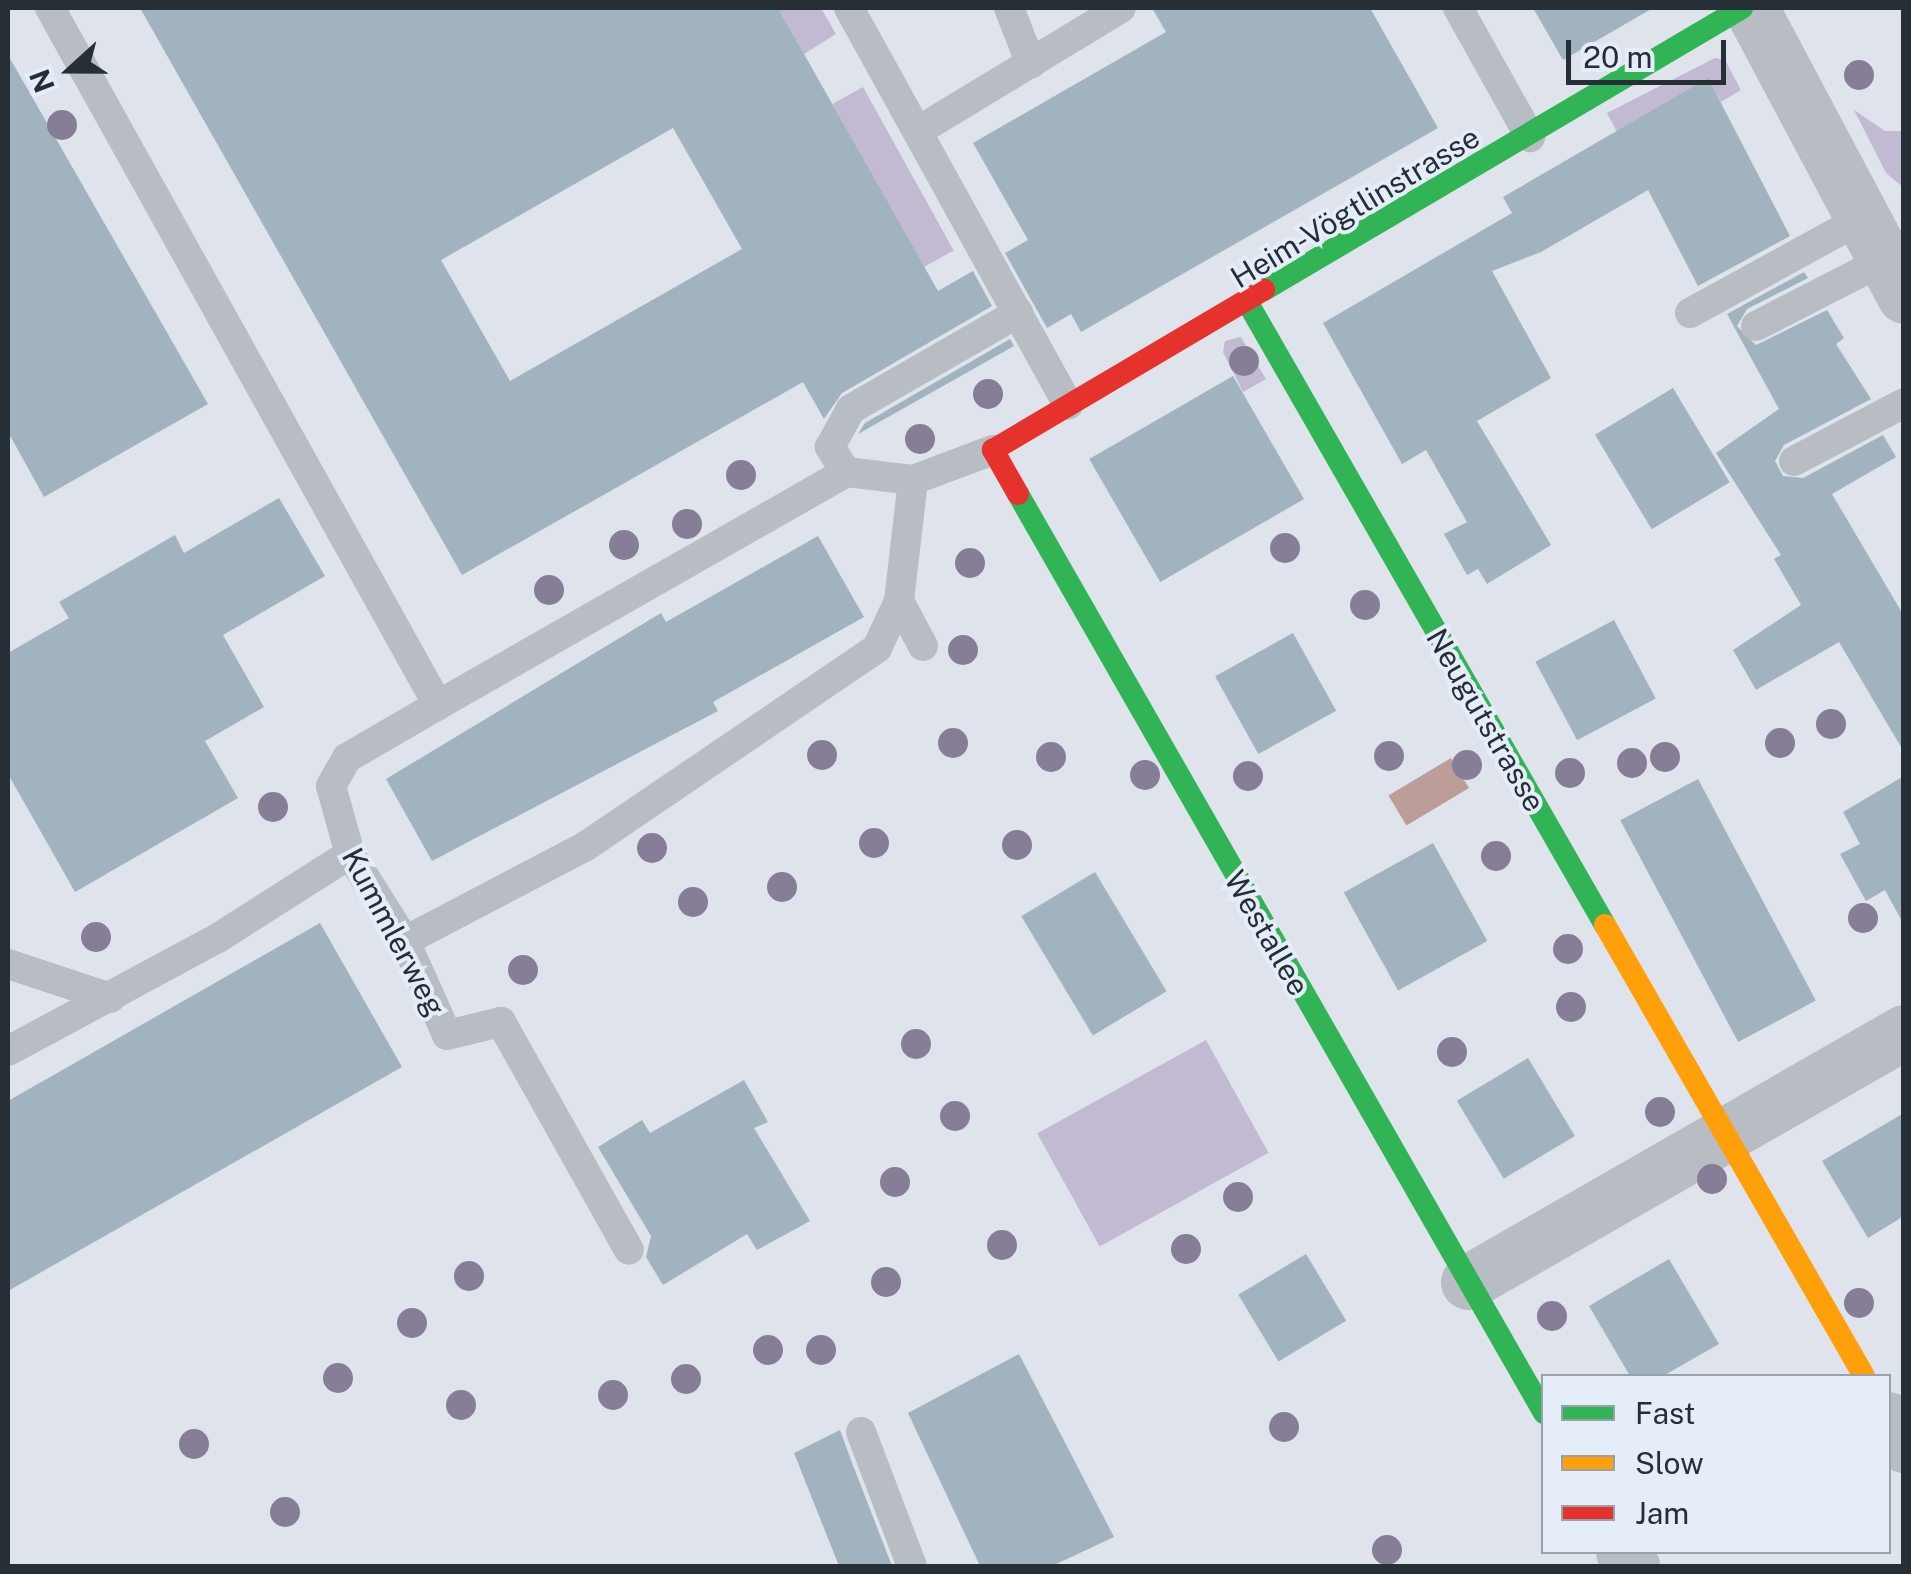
<!DOCTYPE html>
<meta charset="utf-8">
<style>
body{margin:0}
#map{position:relative;width:1911px;height:1574px;overflow:hidden;background:#dfe3eb;font-family:"Public Sans",sans-serif}
div>[style]{position:absolute}
[style*='--x']{left:calc(var(--x)*1px);top:calc(var(--y)*1px);width:calc(var(--w)*1px);rotate:calc(var(--a)*1deg)}
.green>*{inset:0;background:#c2bad3;transform-origin:0 0}
.water>*{inset:0;background:#bd9d9a;transform-origin:0 0}
.building>*{inset:0;background:#a0b3bf;transform-origin:0 0}
.lane>*{height:30px;margin:-15px;padding:0 15px;transform-origin:15px;border-radius:15px;background:#b8bdc4}
.street>*{height:55px;margin:-27.5px;padding:0 27.5px;transform-origin:27.5px;border-radius:27.5px;background:#b8bdc4}
.fast>*{height:22px;margin:-11px;padding:0 11px;transform-origin:11px;border-radius:11px;background:#30b455}
.slow>*{height:22px;margin:-11px;padding:0 11px;transform-origin:11px;border-radius:11px;background:#ff9f0a}
.jam>*{height:22px;margin:-11px;padding:0 11px;transform-origin:11px;border-radius:11px;background:#e5322d}
.trees>*{width:30px;height:30px;margin:-15px;border-radius:50%;background:#867d97}
span{translate:-50% -50%;white-space:nowrap;text-align:center;line-height:1.15;-webkit-text-stroke:8px #e5edf9;paint-order:stroke}
.street-label{font-size:30px;color:#262f35}
.frame{position:absolute;inset:0;border:10px solid #262f35;pointer-events:none}
.legend{position:absolute;left:1541px;top:1374px;width:350px;height:180px;box-sizing:border-box;background:#e5edf9;border:2px solid #99a1ab;margin:0;padding:12px 18px;list-style:none;font-size:30px;color:#262f35}
.legend li{display:flex;align-items:center;gap:20px;height:50px}
.legend b{width:50px;border:2px solid #99a1ab}
.north{position:absolute;left:20px;top:20px;width:100px;height:100px;-webkit-text-stroke:8px #e5edf9;paint-order:stroke;rotate:249deg;font-size:28px;font-weight:700;line-height:40px;text-align:center;color:#262f35}
.north::after{content:'';display:block;margin:auto;width:35px;height:45px;background:#262f35;clip-path:polygon(50% 0,100% 100%,50% 72%,0 100%)}
.scale{position:absolute;left:1566px;top:40px;width:160px;height:45px;box-sizing:border-box;border:5px solid #262f35;border-top:0;padding-left:12px;font-size:30px;line-height:35px;white-space:nowrap;color:#262f35;-webkit-text-stroke:8px #e5edf9;paint-order:stroke}
</style>
<div id="map">
<div class="green">
<i style="clip-path:polygon(778px 8px,821px 8px,836px 34px,804px 54px)"></i>
<i style="clip-path:polygon(1715px 58px,1725px 60px,1741px 90px,1721px 102px,1708px 79px,1617px 132px,1607px 113px)"></i>
<i style="left:863px;top:87px;width:187px;height:35px;rotate:61deg"></i>
<i style="clip-path:polygon(1854px 110px,1885px 131px,1903px 131px,1903px 187px,1886px 173px)"></i>
<i style="clip-path:polygon(1241px 337px,1266px 379px,1243px 392px,1223px 352px,1225px 341px)"></i>
<i style="left:1206px;top:1040px;width:129px;height:193px;rotate:61deg"></i>
</div>
<div class="water">
<i style="left:1451px;top:758px;width:35px;height:73px;rotate:59deg"></i>
</div>
<div class="building">
<i style="clip-path:polygon(evenodd,140px 8px,778px 8px,938px 291px,973px 271px,992px 306px,842px 393px,824px 419px,803px 382px,462px 575px,140px 8px,673px 128px,742px 249px,510px 381px,441px 260px,673px 128px)"></i>
<i style="clip-path:polygon(1152px 8px,1370px 8px,1438px 128px,1081px 332px,1071px 314px,1047px 328px,1005px 253px,1028px 240px,973px 143px,1166px 32px)"></i>
<i style="clip-path:polygon(1533px 8px,1653px 8px,1563px 60px)"></i>
<i style="clip-path:polygon(8px 55px,208px 404px,44px 497px,8px 432px)"></i>
<i style="clip-path:polygon(1708px 78px,1790px 236px,1698px 286px,1648px 190px,1541px 252px,1492px 271px,1551px 378px,1477px 421px,1551px 545px,1487px 584px,1478px 569px,1467px 575px,1444px 534px,1467px 522px,1426px 450px,1402px 464px,1323px 323px,1512px 213px,1503px 197px)"></i>
<i style="clip-path:polygon(1804px 272px,1808px 278px,1747px 309px,1737px 326px,1756px 345px,1827px 310px,1844px 338px,1836px 344px,1871px 399px,1784px 445px,1775px 461px,1783px 476px,1803px 478px,1883px 435px,1896px 457px,1832px 494px,1904px 616px,1904px 752px,1839px 642px,1756px 690px,1733px 650px,1801px 605px,1774px 559px,1781px 555px,1716px 453px,1779px 409px,1727px 314px)"></i>
<i style="clip-path:polygon(1010px 339px,1014px 346px,858px 434px,865px 423px)"></i>
<i style="left:1233px;top:376px;width:142px;height:166px;rotate:60deg"></i>
<i style="left:1673px;top:388px;width:110px;height:91px;rotate:59deg"></i>
<i style="clip-path:polygon(279px 498px,325px 576px,223px 635px,264px 707px,205px 741px,238px 798px,75px 892px,8px 774px,8px 653px,69px 618px,59px 602px,175px 535px,184px 553px)"></i>
<i style="clip-path:polygon(818px 536px,864px 617px,713px 702px,718px 711px,432px 861px,386px 779px,661px 613px,666px 622px)"></i>
<i style="left:1614px;top:620px;width:89px;height:89px;rotate:62deg"></i>
<i style="left:1293px;top:633px;width:89px;height:89px;rotate:61deg"></i>
<i style="clip-path:polygon(1904px 776px,1904px 925px,1885px 890px,1866px 901px,1840px 854px,1860px 844px,1843px 812px)"></i>
<i style="left:1698px;top:779px;width:251px;height:88px;rotate:62deg"></i>
<i style="left:1433px;top:843px;width:112px;height:102px;rotate:61deg"></i>
<i style="left:1095px;top:872px;width:139px;height:86px;rotate:59deg"></i>
<i style="clip-path:polygon(320px 923px,402px 1067px,8px 1291px,8px 1101px)"></i>
<i style="left:1528px;top:1058px;width:91px;height:83px;rotate:59deg"></i>
<i style="clip-path:polygon(744px 1080px,768px 1122px,754px 1128px,810px 1221px,757px 1250px,747px 1234px,663px 1285px,646px 1257px,651px 1236px,598px 1147px,642px 1120px,650px 1133px)"></i>
<i style="clip-path:polygon(1904px 1113px,1904px 1216px,1868px 1238px,1822px 1161px)"></i>
<i style="left:1306px;top:1254px;width:78px;height:79px;rotate:59deg"></i>
<i style="clip-path:polygon(1669px 1259px,1719px 1344px,1663px 1376px,1630px 1376px,1589px 1306px)"></i>
<i style="clip-path:polygon(1019px 1354px,1114px 1537px,1052px 1566px,980px 1566px,908px 1413px)"></i>
<i style="clip-path:polygon(840px 1430px,851px 1460px,892px 1566px,839px 1566px,794px 1453px)"></i>
</div>
<div class="lane">
<i style="--x:50;--y:8;--w:798;--a:60.9"></i>
<i style="--x:438;--y:705;--w:470;--a:-29.7"></i>
<i style="--x:846;--y:472;--w:67;--a:6.8"></i>
<i style="--x:913;--y:480;--w:85;--a:-20.6"></i>
<i style="--x:849;--y:8;--w:453;--a:61.1"></i>
<i style="--x:1009;--y:8;--w:60;--a:68.6"></i>
<i style="--x:1458;--y:8;--w:148;--a:60.8"></i>
<i style="--x:918;--y:131;--w:237;--a:-31.2"></i>
<i style="--x:1690;--y:313;--w:197;--a:-28.8"></i>
<i style="--x:1756;--y:326;--w:157;--a:-27.2"></i>
<i style="--x:1794;--y:461;--w:124;--a:-27.8"></i>
<i style="--x:846;--y:472;--w:30;--a:-123"></i>
<i style="--x:830;--y:447;--w:43;--a:-61.1"></i>
<i style="--x:851;--y:409;--w:193;--a:-29.9"></i>
<i style="--x:899;--y:601;--w:51;--a:61.9"></i>
<i style="--x:438;--y:705;--w:105;--a:149.8"></i>
<i style="--x:347;--y:758;--w:32;--a:120"></i>
<i style="--x:331;--y:786;--w:71;--a:74.4"></i>
<i style="--x:350;--y:854;--w:103;--a:57.7"></i>
<i style="--x:405;--y:941;--w:103;--a:65.9"></i>
<i style="--x:447;--y:1035;--w:56;--a:-13.5"></i>
<i style="--x:501;--y:1022;--w:261;--a:60.7"></i>
<i style="--x:405;--y:941;--w:204;--a:-27.7"></i>
<i style="--x:586;--y:846;--w:352;--a:-34.2"></i>
<i style="--x:877;--y:648;--w:52;--a:-64.9"></i>
<i style="--x:899;--y:601;--w:122;--a:-83.4"></i>
<i style="--x:8;--y:964;--w:108;--a:18.3"></i>
<i style="--x:8;--y:1051;--w:238;--a:-28.3"></i>
<i style="--x:218;--y:938;--w:156;--a:-32.5"></i>
<i style="--x:861;--y:1432;--w:143;--a:69.2"></i>
</div>
<div class="street">
<i style="--x:1751;--y:8;--w:326;--a:62"></i>
<i style="--x:1468;--y:1282;--w:503;--a:-29.83"></i>
<i style="--x:1888;--y:1419;--w:31;--a:58"></i>
<i style="--x:1623;--y:1552;--w:17;--a:57"></i>
</div>
<div class="fast">
<i style="--x:1264;--y:290;--w:555;--a:-30.54"></i>
<i style="--x:1249;--y:305;--w:715;--a:60.14"></i>
<i style="--x:1018;--y:494;--w:1059;--a:60.21"></i>
</div>
<div class="slow">
<i style="--x:1605;--y:925;--w:520;--a:60.13"></i>
</div>
<div class="jam">
<i style="--x:1018;--y:494;--w:51;--a:-119.6"></i>
<i style="--x:993;--y:450;--w:315;--a:-30.6"></i>
</div>
<div class="trees">
<i style="left:1859px;top:75px"></i>
<i style="left:62px;top:125px"></i>
<i style="left:1244px;top:361px"></i>
<i style="left:988px;top:394px"></i>
<i style="left:920px;top:439px"></i>
<i style="left:741px;top:475px"></i>
<i style="left:687px;top:524px"></i>
<i style="left:624px;top:545px"></i>
<i style="left:1285px;top:548px"></i>
<i style="left:970px;top:563px"></i>
<i style="left:549px;top:590px"></i>
<i style="left:1365px;top:605px"></i>
<i style="left:963px;top:650px"></i>
<i style="left:1831px;top:724px"></i>
<i style="left:953px;top:743px"></i>
<i style="left:1780px;top:743px"></i>
<i style="left:822px;top:755px"></i>
<i style="left:1389px;top:756px"></i>
<i style="left:1051px;top:757px"></i>
<i style="left:1665px;top:757px"></i>
<i style="left:1632px;top:763px"></i>
<i style="left:1467px;top:765px"></i>
<i style="left:1570px;top:773px"></i>
<i style="left:1145px;top:775px"></i>
<i style="left:1248px;top:776px"></i>
<i style="left:273px;top:807px"></i>
<i style="left:874px;top:843px"></i>
<i style="left:1017px;top:845px"></i>
<i style="left:652px;top:848px"></i>
<i style="left:1496px;top:856px"></i>
<i style="left:782px;top:887px"></i>
<i style="left:693px;top:902px"></i>
<i style="left:1863px;top:918px"></i>
<i style="left:96px;top:937px"></i>
<i style="left:1568px;top:949px"></i>
<i style="left:523px;top:970px"></i>
<i style="left:1571px;top:1007px"></i>
<i style="left:916px;top:1044px"></i>
<i style="left:1452px;top:1052px"></i>
<i style="left:1660px;top:1112px"></i>
<i style="left:955px;top:1116px"></i>
<i style="left:1712px;top:1179px"></i>
<i style="left:895px;top:1182px"></i>
<i style="left:1238px;top:1197px"></i>
<i style="left:1002px;top:1245px"></i>
<i style="left:1186px;top:1249px"></i>
<i style="left:469px;top:1276px"></i>
<i style="left:886px;top:1282px"></i>
<i style="left:1859px;top:1303px"></i>
<i style="left:1552px;top:1316px"></i>
<i style="left:412px;top:1323px"></i>
<i style="left:768px;top:1350px"></i>
<i style="left:821px;top:1350px"></i>
<i style="left:338px;top:1378px"></i>
<i style="left:686px;top:1379px"></i>
<i style="left:613px;top:1395px"></i>
<i style="left:461px;top:1405px"></i>
<i style="left:1284px;top:1427px"></i>
<i style="left:194px;top:1444px"></i>
<i style="left:285px;top:1512px"></i>
<i style="left:1387px;top:1550px"></i>
</div>
<div class="street-label">
<span style="left:1355px;top:207px;rotate:-31deg">Heim-Vögtlinstrasse</span>
<span style="left:1486px;top:720px;rotate:60deg">Neugutstrasse</span>
<span style="left:394px;top:932px;rotate:62deg">Kummlerweg</span>
<span style="left:1267px;top:933px;rotate:60deg">Westallee</span>
</div>
<div class="frame"></div>
<ul class="legend">
<li><b style="height:12px;background:#30b455"></b>Fast</li>
<li><b style="height:12px;background:#ff9f0a"></b>Slow</li>
<li><b style="height:12px;background:#e5322d"></b>Jam</li>
</ul>
<div class="north">N</div>
<div class="scale">20 m</div>
</div>
